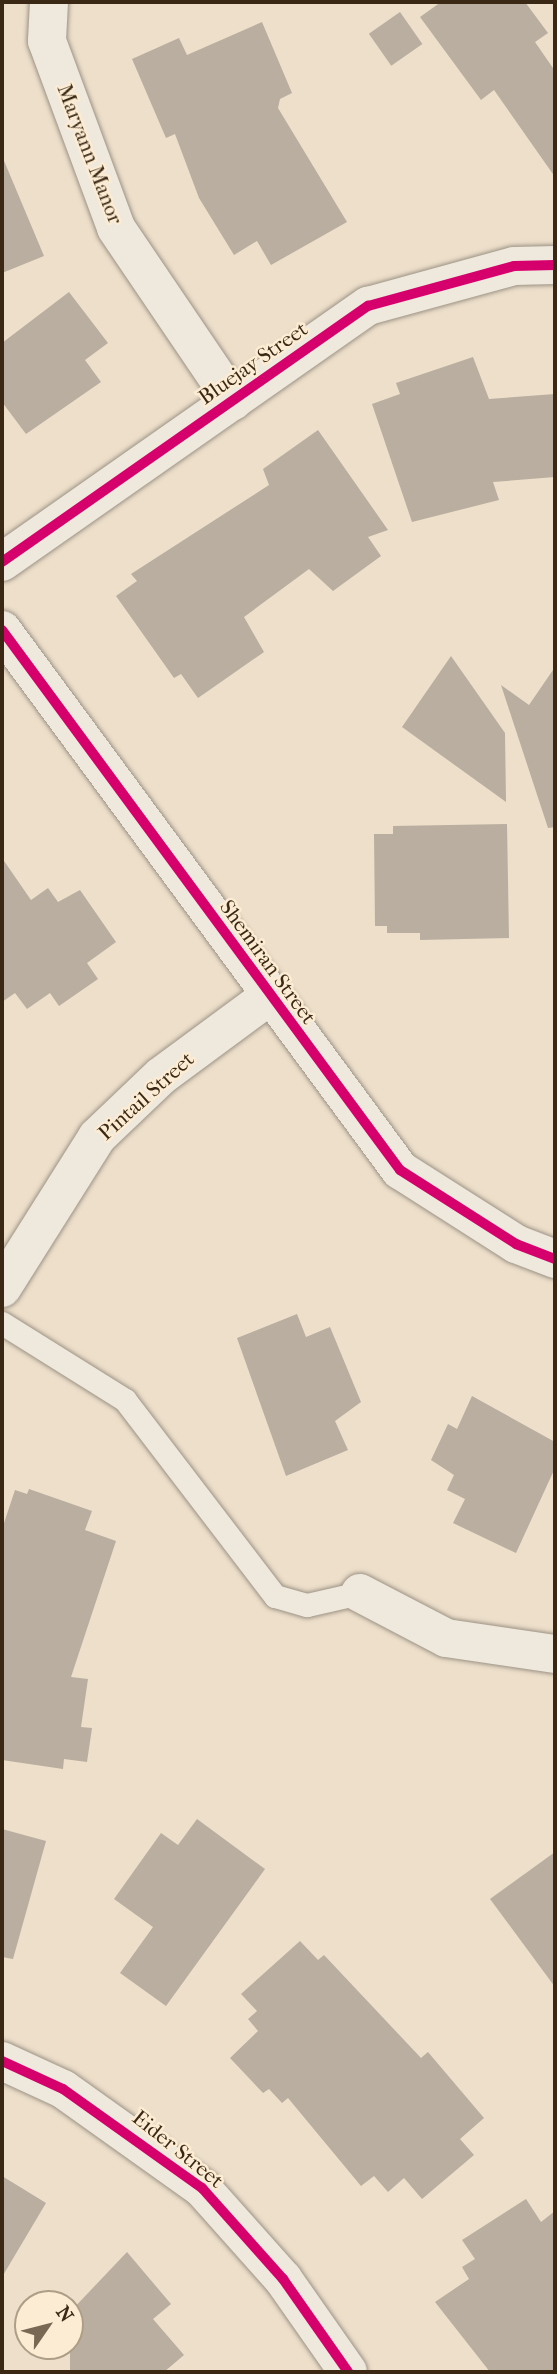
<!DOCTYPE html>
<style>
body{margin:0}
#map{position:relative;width:557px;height:2374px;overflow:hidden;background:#eddfca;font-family:"IM FELL French Canon",serif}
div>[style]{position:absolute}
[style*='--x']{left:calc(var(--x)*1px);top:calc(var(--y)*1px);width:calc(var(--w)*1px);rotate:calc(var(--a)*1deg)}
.building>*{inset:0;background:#b9ae9f;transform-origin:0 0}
.roads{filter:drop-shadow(0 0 2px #9d9385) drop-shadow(0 0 2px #9d9385)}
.service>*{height:23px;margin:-11.5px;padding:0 11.5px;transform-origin:11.5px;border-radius:11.5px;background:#efe8dd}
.minor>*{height:38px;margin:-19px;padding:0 19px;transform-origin:19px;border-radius:19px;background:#efe8dd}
.cycleway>*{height:10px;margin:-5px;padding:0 5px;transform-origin:5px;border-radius:5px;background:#d6006c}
span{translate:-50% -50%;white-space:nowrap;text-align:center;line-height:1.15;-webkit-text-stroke:5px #fcecd3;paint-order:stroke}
.street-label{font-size:21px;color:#3a2815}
.frame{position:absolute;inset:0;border:4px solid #3a2815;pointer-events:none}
.north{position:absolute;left:14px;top:2290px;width:70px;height:70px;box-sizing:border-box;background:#fcecd3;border:2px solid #ae9e87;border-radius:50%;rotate:55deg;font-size:19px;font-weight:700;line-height:28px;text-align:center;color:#3a2815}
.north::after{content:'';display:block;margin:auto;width:24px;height:32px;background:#796854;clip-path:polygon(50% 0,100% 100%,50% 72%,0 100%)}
</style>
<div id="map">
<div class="building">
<i style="clip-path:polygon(441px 2px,525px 2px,548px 33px,535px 42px,555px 71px,555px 177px,494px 90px,481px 100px,420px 17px)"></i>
<i style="left:400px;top:12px;width:39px;height:38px;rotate:55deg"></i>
<i style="clip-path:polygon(262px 22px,292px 93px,280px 99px,278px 108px,347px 222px,271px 265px,257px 241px,234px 255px,199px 198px,175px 134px,166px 138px,132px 59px,179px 38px,187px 55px)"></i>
<i style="clip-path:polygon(2px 156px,44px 256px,2px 273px)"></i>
<i style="clip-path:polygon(69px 292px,108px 343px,85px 360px,101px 382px,26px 434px,2px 402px,2px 343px)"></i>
<i style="clip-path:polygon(473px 357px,489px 399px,555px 394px,555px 477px,493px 482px,499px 500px,412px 522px,372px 404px,400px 394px,396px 383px)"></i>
<i style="clip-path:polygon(318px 430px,388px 530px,368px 537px,381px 556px,333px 591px,309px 569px,244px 617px,264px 652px,198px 698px,181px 674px,174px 678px,116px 596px,137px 581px,131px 574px,269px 485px,263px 469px)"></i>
<i style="clip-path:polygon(451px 656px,505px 733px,506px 802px,402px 727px)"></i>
<i style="clip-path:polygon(555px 667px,555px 827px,548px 828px,501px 685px,529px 705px)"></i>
<i style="clip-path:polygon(507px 824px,509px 938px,420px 940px,420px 933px,387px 933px,387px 926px,375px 926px,374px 834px,393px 834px,393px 826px)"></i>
<i style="clip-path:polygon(2px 858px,31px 900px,48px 888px,58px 902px,80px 890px,116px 942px,87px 963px,98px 979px,59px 1006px,50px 993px,27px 1009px,15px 993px,2px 1002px)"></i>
<i style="clip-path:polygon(297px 1314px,306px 1337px,330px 1327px,361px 1402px,335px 1421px,348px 1450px,286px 1476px,237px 1338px)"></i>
<i style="clip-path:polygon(472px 1396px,555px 1442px,555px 1468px,516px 1553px,453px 1523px,465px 1499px,447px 1490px,454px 1475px,431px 1460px,448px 1424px,457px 1429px)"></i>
<i style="clip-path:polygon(29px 1489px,92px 1511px,85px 1530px,116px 1541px,71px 1677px,88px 1679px,81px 1727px,92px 1728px,87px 1762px,64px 1759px,63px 1769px,2px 1760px,2px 1529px,15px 1490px,27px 1494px)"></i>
<i style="clip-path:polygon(197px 1819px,265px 1869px,166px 2006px,120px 1973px,153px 1927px,114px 1899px,161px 1833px,178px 1845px)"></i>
<i style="clip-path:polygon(2px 1829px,46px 1841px,13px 1959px,2px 1957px)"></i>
<i style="clip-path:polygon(555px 1852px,555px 1987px,490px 1899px)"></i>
<i style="clip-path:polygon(300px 1941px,318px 1960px,324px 1955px,421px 2058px,428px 2052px,484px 2118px,460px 2139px,474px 2155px,422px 2199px,404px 2178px,388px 2192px,374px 2176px,361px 2186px,288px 2098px,282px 2103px,269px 2089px,263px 2093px,230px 2058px,258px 2031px,248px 2019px,257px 2011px,241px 1994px)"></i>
<i style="clip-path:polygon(2px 2176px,46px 2203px,2px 2277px)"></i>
<i style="clip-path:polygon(526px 2199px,541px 2222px,555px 2211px,555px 2372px,490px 2372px,435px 2302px,469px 2279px,462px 2267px,475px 2259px,462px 2240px)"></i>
<i style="clip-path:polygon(127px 2252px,171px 2304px,153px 2319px,184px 2355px,164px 2372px,70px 2372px,70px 2312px)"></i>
</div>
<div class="roads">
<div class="service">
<i style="--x:2;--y:1323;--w:145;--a:32"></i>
<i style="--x:125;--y:1400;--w:247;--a:52.6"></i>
<i style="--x:275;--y:1596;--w:33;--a:16"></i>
<i style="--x:307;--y:1605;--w:54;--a:-12.8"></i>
</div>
<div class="minor">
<i style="--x:49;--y:2;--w:39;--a:93"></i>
<i style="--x:47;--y:41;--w:199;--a:69.7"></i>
<i style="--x:116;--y:228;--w:209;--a:55.9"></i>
<i style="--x:2;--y:562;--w:447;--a:-35"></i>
<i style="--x:368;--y:306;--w:151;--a:-15.3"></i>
<i style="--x:514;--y:266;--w:41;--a:-1.4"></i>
<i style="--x:2;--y:630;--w:671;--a:53.61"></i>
<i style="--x:400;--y:1170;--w:138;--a:32.5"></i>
<i style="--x:516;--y:1244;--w:42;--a:21"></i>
<i style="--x:2;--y:1288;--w:178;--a:-57.8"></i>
<i style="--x:97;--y:1137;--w:88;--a:-43.6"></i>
<i style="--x:161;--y:1076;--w:133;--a:-36.4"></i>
<i style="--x:360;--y:1593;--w:97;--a:27.6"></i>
<i style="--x:446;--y:1638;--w:110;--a:8.4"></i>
<i style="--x:2;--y:2061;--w:67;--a:24.7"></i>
<i style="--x:63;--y:2089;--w:171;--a:35.5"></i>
<i style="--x:202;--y:2188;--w:122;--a:48.3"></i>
<i style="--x:283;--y:2279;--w:113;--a:55"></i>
</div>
</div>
<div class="cycleway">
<i style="--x:2;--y:562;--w:447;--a:-35"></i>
<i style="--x:368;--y:306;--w:151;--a:-15.3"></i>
<i style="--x:514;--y:266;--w:41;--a:-1.4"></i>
<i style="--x:2;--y:630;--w:671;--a:53.61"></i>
<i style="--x:400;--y:1170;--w:138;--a:32.5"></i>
<i style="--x:516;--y:1244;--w:42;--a:21"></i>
<i style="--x:2;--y:2061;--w:67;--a:24.7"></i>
<i style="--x:63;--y:2089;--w:171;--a:35.5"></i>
<i style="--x:202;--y:2188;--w:122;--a:48.3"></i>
<i style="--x:283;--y:2279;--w:113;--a:55"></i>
</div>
<div class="street-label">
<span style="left:90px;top:154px;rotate:69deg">Maryann Manor</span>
<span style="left:253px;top:363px;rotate:-35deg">Bluejay Street</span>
<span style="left:268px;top:962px;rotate:54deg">Shemiran Street</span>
<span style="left:146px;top:1096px;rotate:-42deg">Pintail Street</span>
<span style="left:178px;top:2149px;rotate:39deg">Eider Street</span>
</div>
<div class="frame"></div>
<div class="north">N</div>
</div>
